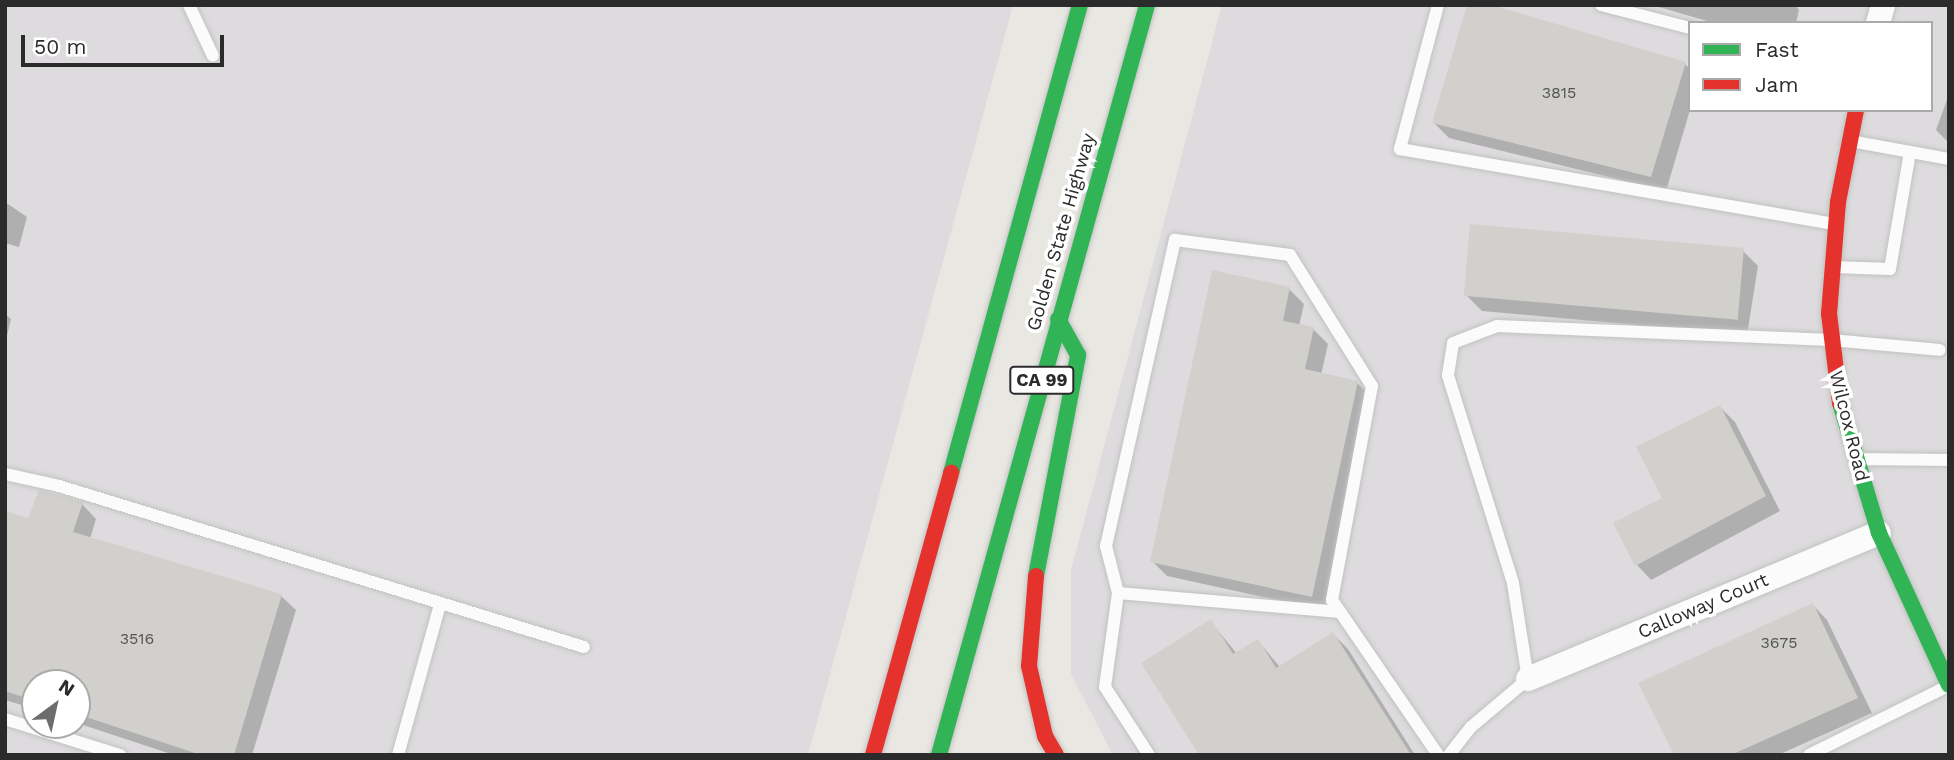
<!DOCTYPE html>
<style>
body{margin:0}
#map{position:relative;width:1954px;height:760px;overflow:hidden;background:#e8e7e2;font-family:"Work Sans",sans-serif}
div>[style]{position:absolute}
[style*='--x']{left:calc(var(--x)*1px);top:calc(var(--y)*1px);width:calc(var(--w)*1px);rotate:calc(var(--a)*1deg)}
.industrial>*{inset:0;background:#dddbdd}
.shadow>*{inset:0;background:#0003}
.building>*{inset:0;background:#d1d0cd;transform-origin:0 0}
.roads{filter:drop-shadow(0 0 2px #c2c2c2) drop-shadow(0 0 2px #c2c2c2)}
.lane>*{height:12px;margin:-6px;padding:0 6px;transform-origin:6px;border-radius:6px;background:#fcfbfb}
.street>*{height:24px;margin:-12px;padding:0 12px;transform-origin:12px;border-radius:12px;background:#fcfbfb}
.fast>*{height:16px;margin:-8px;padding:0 8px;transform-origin:8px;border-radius:8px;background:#30b455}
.jam>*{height:16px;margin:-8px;padding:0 8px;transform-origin:8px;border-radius:8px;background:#e5322d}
span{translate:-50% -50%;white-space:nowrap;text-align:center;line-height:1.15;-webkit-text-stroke:7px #fff;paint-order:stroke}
.number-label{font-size:16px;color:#555554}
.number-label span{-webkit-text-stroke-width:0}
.shield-label span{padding:2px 5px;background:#fff;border:2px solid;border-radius:5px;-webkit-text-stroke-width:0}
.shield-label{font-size:18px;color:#2b2b2b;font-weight:700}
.street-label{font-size:19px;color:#2b2b2b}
.frame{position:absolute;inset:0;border:7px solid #2b2b2b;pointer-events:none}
.legend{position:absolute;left:1688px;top:21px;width:245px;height:91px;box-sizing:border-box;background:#fff;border:2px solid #aaa;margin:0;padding:9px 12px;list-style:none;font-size:21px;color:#2b2b2b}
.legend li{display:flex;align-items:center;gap:14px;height:35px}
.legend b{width:35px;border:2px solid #aaa}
.north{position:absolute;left:21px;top:669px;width:70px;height:70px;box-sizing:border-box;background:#fff;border:2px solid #aaa;border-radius:50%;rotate:33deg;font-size:19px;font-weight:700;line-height:28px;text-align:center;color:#2b2b2b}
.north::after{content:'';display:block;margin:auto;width:24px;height:32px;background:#6d6d6b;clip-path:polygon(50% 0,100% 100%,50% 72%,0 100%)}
.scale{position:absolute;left:21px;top:35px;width:203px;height:32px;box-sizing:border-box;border:4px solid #2b2b2b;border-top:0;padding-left:9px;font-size:21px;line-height:24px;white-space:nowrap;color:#2b2b2b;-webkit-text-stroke:5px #fff;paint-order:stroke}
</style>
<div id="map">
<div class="industrial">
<i style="clip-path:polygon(evenodd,5px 5px,1013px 5px,808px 755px,5px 755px,5px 5px,35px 683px,77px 683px,77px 725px,35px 725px,35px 683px)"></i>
<i style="clip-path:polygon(evenodd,1222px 5px,1949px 5px,1949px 755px,1113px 755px,1071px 674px,1071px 570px,1222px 5px,1690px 23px,1931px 23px,1931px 110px,1690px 110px,1690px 23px)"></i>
</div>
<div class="shadow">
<i style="clip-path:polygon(1652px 5px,1795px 5px,1799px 10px,1796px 23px,1714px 23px)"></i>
<i style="clip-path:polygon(1685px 64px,1690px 69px,1690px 110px,1666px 191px,1449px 138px,1434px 123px)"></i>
<i style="clip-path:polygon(1949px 94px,1949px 143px,1936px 130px)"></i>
<i style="clip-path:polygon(5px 202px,27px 217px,19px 247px,5px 243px)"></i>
<i style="clip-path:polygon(1743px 251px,1758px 266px,1747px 335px,1482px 311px,1467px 296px)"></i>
<i style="clip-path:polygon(1289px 289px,1304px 304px,1299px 326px,1313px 329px,1328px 344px,1321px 375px,1357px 383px,1372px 397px,1327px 611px,1167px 576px,1152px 561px)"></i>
<i style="clip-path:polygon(5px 314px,11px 319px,5px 344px)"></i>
<i style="clip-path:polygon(1720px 407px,1735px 422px,1780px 511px,1651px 580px,1637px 565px)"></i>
<i style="clip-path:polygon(82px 504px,96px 519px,90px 539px,281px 596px,296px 610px,252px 755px,174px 755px,77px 723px,77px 683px,35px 683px,35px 709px,5px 700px,5px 513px,30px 521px)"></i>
<i style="clip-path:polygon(1813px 605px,1827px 620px,1872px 713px,1778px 755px,1676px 755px)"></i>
<i style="clip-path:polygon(1211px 622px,1237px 654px,1258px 641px,1280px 667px,1333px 634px,1348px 649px,1415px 755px,1201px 755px)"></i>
</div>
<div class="building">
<i style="clip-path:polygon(1467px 5px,1492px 5px,1686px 62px,1651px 177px,1432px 123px)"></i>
<i style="left:1470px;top:224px;width:275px;height:72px;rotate:5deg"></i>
<i style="clip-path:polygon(1212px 270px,1290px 287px,1283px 321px,1314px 327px,1305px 369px,1358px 381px,1312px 597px,1150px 562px)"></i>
<i style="clip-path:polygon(1720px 405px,1766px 496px,1635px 566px,1613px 523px,1662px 498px,1636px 447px)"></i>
<i style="clip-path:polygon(39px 490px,83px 502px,73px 532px,282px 594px,234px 755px,201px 755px,77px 714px,77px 683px,35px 683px,35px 701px,5px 691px,5px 511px,28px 518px)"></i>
<i style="clip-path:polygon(1813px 603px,1858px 698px,1731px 755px,1674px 755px,1638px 683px)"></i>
<i style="clip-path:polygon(1211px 619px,1233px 654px,1258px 639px,1276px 668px,1333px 632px,1411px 755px,1199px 755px,1141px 663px)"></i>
</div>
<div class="roads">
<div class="lane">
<i style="--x:189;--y:5;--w:56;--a:64.8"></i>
<i style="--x:1438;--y:5;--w:149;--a:104.8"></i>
<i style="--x:1400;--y:149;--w:439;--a:9.8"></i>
<i style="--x:1601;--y:5;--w:92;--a:14.5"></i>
<i style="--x:1850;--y:141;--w:101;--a:10.3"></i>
<i style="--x:1834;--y:267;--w:56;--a:2"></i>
<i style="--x:1890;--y:269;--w:119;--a:-80.3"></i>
<i style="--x:1858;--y:459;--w:91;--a:0.6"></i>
<i style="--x:5;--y:474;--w:55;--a:12.5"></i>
<i style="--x:59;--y:486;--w:549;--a:17.05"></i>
<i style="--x:1118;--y:593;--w:223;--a:4.9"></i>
<i style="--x:5;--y:719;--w:121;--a:17.4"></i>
<i style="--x:398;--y:755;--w:156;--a:-74.4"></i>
<i style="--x:1149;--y:755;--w:81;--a:-122.9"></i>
<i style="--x:1105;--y:687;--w:95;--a:-82.1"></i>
<i style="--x:1118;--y:593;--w:49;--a:-104.3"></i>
<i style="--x:1106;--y:546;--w:314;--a:-77.3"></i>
<i style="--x:1175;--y:240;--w:116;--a:7.4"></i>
<i style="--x:1290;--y:255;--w:155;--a:58"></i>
<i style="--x:1372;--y:386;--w:218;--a:100.6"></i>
<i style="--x:1332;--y:600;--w:188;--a:55.6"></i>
<i style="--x:1449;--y:755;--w:36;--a:-52"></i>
<i style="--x:1471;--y:727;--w:75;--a:-40.1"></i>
<i style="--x:1528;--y:679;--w:97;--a:-98.9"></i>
<i style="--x:1513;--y:583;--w:218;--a:-107.4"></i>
<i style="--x:1448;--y:375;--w:32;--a:-81"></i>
<i style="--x:1453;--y:343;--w:47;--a:-21.1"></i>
<i style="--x:1497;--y:326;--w:334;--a:2.4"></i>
<i style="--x:1831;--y:340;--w:109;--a:5.2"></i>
<i style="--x:1809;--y:755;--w:155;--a:-26.4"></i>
</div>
<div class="street">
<i style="--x:1878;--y:23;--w:19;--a:-74"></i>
<i style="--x:1528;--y:679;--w:380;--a:-22.6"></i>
</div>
<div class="fast">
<i style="--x:1840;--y:403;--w:136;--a:73.3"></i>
<i style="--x:1879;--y:533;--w:167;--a:65.3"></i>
<i style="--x:951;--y:473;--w:485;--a:-74.6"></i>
<i style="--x:1036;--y:576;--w:225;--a:-79.2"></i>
<i style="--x:1078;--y:355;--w:41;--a:-119.1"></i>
<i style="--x:939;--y:755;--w:778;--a:-74.5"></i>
</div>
<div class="jam">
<i style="--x:1840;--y:403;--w:90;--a:-97"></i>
<i style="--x:1829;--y:314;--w:112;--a:-85.4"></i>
<i style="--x:1838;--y:202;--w:94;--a:-78.9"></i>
<i style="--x:1036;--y:576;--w:90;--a:94.4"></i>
<i style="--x:1029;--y:666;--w:72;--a:77.1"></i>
<i style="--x:1045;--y:736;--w:22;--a:60"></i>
<i style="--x:873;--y:755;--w:293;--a:-74.5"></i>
</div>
</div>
<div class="number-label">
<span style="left:1559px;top:93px">3815</span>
<span style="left:137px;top:639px">3516</span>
<span style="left:1779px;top:643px">3675</span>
</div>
<div class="shield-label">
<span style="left:1042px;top:380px">CA 99</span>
</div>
<div class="street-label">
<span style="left:1061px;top:232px;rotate:-74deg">Golden State Highway</span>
<span style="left:1849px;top:426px;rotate:76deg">Wilcox Road</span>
<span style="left:1703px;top:606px;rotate:-23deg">Calloway Court</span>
</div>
<div class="frame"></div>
<ul class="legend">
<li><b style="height:9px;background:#30b455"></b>Fast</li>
<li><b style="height:9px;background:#e5322d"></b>Jam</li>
</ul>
<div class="north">N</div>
<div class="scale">50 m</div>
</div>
